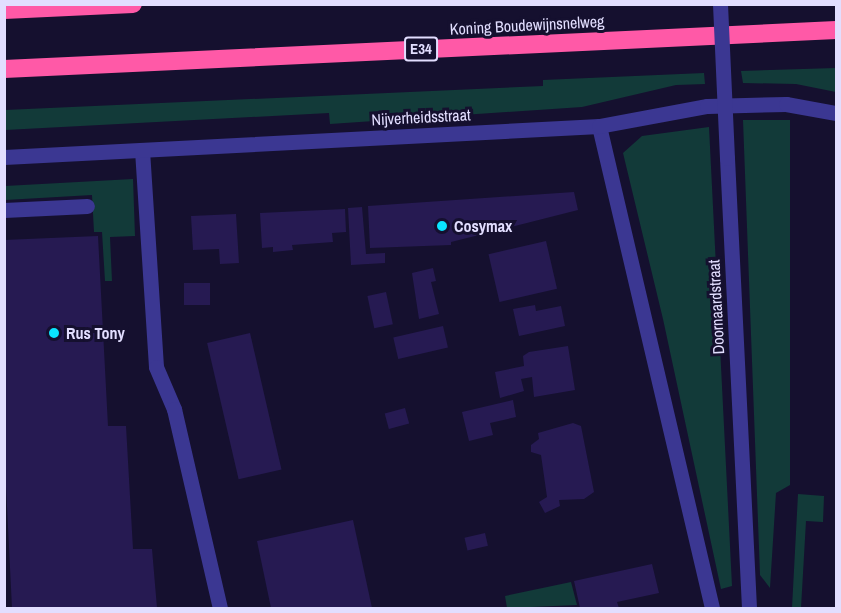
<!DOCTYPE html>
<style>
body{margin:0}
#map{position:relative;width:841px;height:613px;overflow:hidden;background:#15102f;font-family:"Archivo Narrow",sans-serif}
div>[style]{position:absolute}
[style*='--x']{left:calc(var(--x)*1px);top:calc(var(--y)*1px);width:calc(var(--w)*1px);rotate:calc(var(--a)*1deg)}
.green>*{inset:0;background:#123a39}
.building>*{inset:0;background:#261a52;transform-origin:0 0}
.minor>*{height:15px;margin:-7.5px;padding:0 7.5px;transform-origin:7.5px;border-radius:7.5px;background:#3b3792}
.highway>*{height:18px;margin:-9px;padding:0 9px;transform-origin:9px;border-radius:9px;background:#ff59a7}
.minor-bridge>*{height:15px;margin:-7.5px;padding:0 7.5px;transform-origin:7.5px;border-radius:7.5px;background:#3b3792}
.dots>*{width:16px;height:16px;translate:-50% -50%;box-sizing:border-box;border:3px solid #15102f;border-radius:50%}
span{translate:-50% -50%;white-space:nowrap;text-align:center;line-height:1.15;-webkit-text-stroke:6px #15102f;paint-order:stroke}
.shield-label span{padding:2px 4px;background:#15102f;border:2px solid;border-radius:4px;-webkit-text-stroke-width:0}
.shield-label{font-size:15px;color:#e2deff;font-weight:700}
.street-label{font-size:16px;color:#e2deff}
.poi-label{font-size:16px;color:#e2deff;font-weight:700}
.left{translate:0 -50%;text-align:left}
.frame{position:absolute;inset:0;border:6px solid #e2deff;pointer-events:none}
</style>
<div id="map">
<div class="green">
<i style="clip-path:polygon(836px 68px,836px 92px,796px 84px,743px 83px,741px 71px)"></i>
<i style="clip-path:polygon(704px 73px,705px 84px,676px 85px,582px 107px,330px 124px,329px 113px,5px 130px,5px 110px,543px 86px,543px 80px)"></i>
<i style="clip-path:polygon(743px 120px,790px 120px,790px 485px,776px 493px,770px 588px,760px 575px)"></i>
<i style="clip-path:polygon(709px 127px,732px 586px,721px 589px,663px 319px,623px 153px,642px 136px)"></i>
<i style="clip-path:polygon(133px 179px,135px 236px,110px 237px,112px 281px,105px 281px,102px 232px,94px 232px,92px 195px,5px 200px,5px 186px)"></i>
<i style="clip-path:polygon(798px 494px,824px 496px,823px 522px,806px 521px,801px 608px,792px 608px)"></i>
<i style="clip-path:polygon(571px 582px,577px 605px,507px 608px,505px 596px)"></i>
</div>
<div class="building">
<i style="clip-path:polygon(574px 192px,578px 210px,451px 242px,451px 245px,370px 248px,368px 206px)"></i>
<i style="clip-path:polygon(362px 207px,366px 254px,385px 253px,385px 263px,351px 265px,348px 208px)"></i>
<i style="clip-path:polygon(345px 209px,346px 232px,332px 233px,333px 242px,292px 245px,293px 250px,273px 252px,273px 247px,262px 248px,260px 213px)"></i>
<i style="clip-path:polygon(236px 214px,239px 263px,220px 264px,219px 249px,193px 250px,191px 216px)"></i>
<i style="clip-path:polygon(98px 236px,108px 426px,126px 426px,133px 549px,152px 549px,157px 608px,12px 608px,4px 446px,4px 240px)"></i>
<i style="left:546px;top:241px;width:49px;height:59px;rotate:77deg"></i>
<i style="clip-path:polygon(433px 268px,436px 281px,431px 282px,439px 314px,419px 319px,412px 273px)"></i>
<i style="left:184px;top:283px;width:26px;height:22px"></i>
<i style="left:386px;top:292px;width:33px;height:19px;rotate:78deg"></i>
<i style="clip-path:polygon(535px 305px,536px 311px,561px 306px,565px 326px,519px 336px,513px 309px)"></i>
<i style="left:443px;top:326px;width:22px;height:51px;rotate:77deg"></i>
<i style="left:250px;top:333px;width:140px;height:44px;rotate:77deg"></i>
<i style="clip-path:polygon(568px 346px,575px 390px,534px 397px,532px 377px,521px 379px,524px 391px,500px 398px,495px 372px,524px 366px,523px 356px,529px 352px)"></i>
<i style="clip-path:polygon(513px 400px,516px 417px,490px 423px,493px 435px,469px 441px,462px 412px)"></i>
<i style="left:405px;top:408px;width:16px;height:21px;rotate:75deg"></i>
<i style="clip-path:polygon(573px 423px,581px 426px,594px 492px,584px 499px,559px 500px,560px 506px,545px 513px,539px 502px,547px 497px,541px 455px,531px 452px,531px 445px,539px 439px,538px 433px)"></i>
<i style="clip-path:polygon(353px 520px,372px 608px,271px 608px,257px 541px)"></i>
<i style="left:485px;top:533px;width:13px;height:21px;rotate:77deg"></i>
<i style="clip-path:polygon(652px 564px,659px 593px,617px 602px,619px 608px,580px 608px,574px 581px)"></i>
</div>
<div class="minor">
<i style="--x:599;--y:126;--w:495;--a:76.8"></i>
<i style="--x:142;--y:150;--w:217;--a:86.3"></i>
<i style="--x:156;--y:367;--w:46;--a:66.8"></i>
<i style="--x:174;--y:409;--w:204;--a:77"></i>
<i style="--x:4;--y:157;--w:596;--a:-2.98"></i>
<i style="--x:599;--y:126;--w:110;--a:-10.5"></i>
<i style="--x:707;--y:106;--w:79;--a:-1.5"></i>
<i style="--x:786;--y:104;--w:51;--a:10.2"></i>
<i style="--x:727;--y:158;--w:451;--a:87.2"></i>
<i style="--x:4;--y:210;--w:83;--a:-2.8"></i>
</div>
<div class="highway">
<i style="--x:4;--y:10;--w:129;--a:-2.7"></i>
<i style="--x:4;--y:69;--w:833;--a:-2.68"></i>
</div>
<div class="minor-bridge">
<i style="--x:720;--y:4;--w:154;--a:87.4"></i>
</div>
<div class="dots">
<i style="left:442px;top:226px;background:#0ae4ff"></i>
<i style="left:54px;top:333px;background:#0ae4ff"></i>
</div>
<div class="shield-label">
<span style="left:421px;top:49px">E34</span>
</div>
<div class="street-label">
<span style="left:527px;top:25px;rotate:-3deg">Koning Boudewijnsnelweg</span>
<span style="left:421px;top:117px;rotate:-3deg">Nijverheidsstraat</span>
<span style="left:716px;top:307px;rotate:-93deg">Doornaardstraat</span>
</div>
<div class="poi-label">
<span class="left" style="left:454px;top:226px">Cosymax</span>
<span class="left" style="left:66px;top:333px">Rus Tony</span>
</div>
<div class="frame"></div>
</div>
